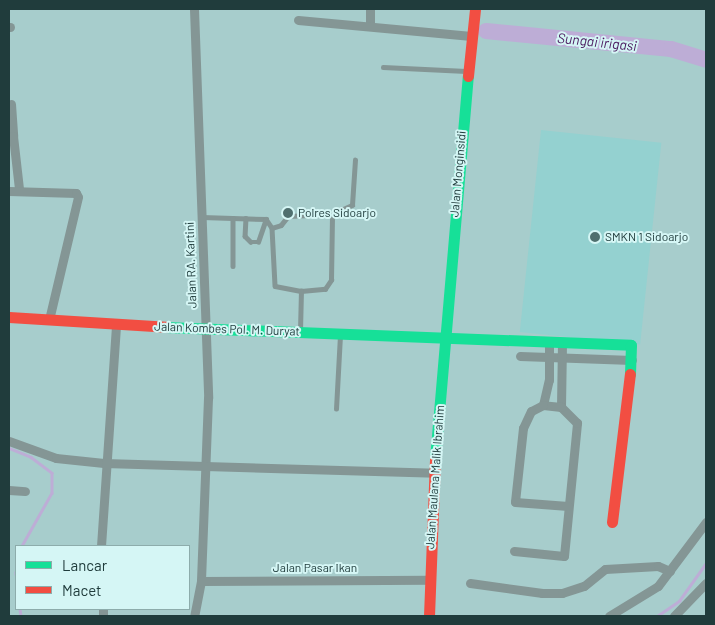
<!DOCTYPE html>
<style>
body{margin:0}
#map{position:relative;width:715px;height:625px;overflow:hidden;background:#a7cdcc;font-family:Barlow,sans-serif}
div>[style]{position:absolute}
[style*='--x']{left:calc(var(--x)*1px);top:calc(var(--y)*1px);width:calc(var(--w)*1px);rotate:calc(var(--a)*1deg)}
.built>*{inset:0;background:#94d1d0;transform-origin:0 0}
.stream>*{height:2.5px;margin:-1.25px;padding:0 1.25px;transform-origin:1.25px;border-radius:1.25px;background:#bdadd6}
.river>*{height:16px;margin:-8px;padding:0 8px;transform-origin:8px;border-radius:8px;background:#bdadd6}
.lane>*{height:4.5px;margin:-2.25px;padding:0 2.25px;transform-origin:2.25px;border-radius:2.25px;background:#849695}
.street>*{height:9px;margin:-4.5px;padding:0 4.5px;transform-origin:4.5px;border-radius:4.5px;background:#849695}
.fast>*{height:11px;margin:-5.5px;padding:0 5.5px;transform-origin:5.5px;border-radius:5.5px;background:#16e098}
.jam>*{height:11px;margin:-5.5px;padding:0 5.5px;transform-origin:5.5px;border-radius:5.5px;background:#f24e42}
.dots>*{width:14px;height:14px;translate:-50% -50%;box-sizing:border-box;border:2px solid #d5f6f5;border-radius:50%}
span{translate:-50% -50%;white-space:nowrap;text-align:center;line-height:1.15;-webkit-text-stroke:4px #d5f6f5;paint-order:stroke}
.street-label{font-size:12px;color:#203c3c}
.poi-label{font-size:12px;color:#203c3c}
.left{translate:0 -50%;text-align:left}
.water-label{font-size:14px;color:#4a185e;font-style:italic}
.frame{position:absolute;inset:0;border:10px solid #203c3c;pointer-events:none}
.legend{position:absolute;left:15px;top:545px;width:175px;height:65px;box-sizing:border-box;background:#d5f6f5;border:1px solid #8dacab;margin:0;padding:6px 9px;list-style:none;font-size:15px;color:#203c3c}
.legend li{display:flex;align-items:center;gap:10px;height:25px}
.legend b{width:25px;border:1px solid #8dacab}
</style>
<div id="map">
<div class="built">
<i style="left:541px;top:130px;width:121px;height:203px;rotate:6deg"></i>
</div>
<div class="stream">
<i style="--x:9;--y:448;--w:24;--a:22"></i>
<i style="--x:31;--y:457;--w:26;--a:37"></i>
<i style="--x:52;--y:473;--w:20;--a:90"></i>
<i style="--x:52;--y:493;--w:61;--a:119.5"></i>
<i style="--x:16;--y:572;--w:2;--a:90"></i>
<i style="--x:20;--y:609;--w:7;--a:82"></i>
<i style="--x:657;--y:616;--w:27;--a:-34"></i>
<i style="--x:679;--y:601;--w:47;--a:-54.6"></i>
</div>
<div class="river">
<i style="--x:486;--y:31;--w:186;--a:5.6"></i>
<i style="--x:671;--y:49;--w:37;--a:17"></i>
</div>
<div class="lane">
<i style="--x:383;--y:67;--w:83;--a:2.8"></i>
<i style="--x:202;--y:217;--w:64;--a:1.8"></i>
<i style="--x:266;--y:219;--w:11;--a:56"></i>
<i style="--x:272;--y:228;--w:58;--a:87"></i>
<i style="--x:275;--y:286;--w:26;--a:11"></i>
<i style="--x:301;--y:291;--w:24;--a:-5"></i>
<i style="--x:325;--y:289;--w:11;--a:-56"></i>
<i style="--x:331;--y:280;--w:66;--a:-89.1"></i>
<i style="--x:332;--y:214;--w:22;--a:-24"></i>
<i style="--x:352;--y:205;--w:45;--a:-86.2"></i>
<i style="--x:233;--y:218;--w:48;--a:90"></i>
<i style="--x:246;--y:218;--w:18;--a:93"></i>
<i style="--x:245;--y:236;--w:8;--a:45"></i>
<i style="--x:251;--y:242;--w:7;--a:0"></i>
<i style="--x:258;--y:242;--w:24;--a:-71"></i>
<i style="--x:272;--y:228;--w:9;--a:-18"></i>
<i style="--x:281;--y:225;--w:11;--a:-52"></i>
<i style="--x:288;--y:216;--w:44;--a:-2.6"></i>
<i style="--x:300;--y:331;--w:40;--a:-88.6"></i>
<i style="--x:336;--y:409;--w:75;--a:-86.9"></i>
</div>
<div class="street">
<i style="--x:194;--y:9;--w:389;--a:87.9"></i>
<i style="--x:208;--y:398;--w:183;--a:92.2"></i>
<i style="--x:201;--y:581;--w:36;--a:101"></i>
<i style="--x:370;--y:9;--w:16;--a:90"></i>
<i style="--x:298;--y:20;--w:174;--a:5.3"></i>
<i style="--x:9;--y:27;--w:1;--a:0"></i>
<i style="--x:11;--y:104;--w:32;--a:86"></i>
<i style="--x:9;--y:137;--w:4;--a:-14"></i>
<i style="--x:13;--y:136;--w:53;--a:83.5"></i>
<i style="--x:9;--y:191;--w:67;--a:1.7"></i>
<i style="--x:76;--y:193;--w:4;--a:63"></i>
<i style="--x:78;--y:197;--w:126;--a:103.3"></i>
<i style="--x:520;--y:356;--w:112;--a:2"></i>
<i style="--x:543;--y:405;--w:26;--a:-77"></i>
<i style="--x:549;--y:380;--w:38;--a:-90"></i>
<i style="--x:561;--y:407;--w:63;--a:-89.1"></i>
<i style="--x:9;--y:441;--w:50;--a:19.9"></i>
<i style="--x:56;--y:458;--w:48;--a:5.9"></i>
<i style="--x:104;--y:463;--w:331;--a:1.7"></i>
<i style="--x:9;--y:490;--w:16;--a:4"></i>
<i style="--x:101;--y:546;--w:223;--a:-86.1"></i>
<i style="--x:514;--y:551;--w:50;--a:5.7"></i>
<i style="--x:564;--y:556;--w:134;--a:-84.4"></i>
<i style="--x:577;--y:423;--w:23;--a:-135"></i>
<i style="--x:561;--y:407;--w:18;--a:-174"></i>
<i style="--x:543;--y:405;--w:13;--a:153"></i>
<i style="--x:531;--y:411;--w:19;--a:115"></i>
<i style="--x:523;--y:428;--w:74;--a:96.2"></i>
<i style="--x:515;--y:502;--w:53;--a:4.3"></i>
<i style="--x:201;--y:581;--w:228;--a:-0.3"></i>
<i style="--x:470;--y:583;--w:73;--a:7.9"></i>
<i style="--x:542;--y:593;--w:20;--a:0"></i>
<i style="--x:562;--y:593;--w:23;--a:-18"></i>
<i style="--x:584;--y:586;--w:27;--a:-39"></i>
<i style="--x:605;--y:569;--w:53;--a:-3.2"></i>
<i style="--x:658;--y:566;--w:13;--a:23"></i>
<i style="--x:103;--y:609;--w:7;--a:90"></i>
<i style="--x:609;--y:616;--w:57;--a:-31.5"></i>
<i style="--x:658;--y:586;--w:80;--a:-53.1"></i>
<i style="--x:674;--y:616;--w:46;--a:-45.9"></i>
</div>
<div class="fast">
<i style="--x:166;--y:327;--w:465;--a:2.2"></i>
<i style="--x:631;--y:345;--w:29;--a:92"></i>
<i style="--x:435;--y:459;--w:384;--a:-85.1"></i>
</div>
<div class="jam">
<i style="--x:468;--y:76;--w:67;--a:-84"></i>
<i style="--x:9;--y:317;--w:157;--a:3.6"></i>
<i style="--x:612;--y:522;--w:149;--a:-83.1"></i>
<i style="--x:429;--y:616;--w:157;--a:-87.8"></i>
</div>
<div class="dots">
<i style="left:288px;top:213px;background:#4f6f6e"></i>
<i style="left:595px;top:237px;background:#4f6f6e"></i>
</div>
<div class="street-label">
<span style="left:458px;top:174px;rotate:-85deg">Jalan Monginsidi</span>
<span style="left:191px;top:265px;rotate:-92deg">Jalan RA. Kartini</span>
<span style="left:227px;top:329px;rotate:2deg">Jalan Kombes Pol. M. Duryat</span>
<span style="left:435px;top:477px;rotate:-86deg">Jalan Maulana Malik Ibrahim</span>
<span style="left:315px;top:568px">Jalan Pasar Ikan</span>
</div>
<div class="poi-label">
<span class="left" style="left:298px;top:213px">Polres Sidoarjo</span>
<span class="left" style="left:605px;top:237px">SMKN 1 Sidoarjo</span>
</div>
<div class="water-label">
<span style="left:597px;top:42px;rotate:6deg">Sungai irigasi</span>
</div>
<div class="frame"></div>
<ul class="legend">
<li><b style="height:6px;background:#16e098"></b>Lancar</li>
<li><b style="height:6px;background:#f24e42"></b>Macet</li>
</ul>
</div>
